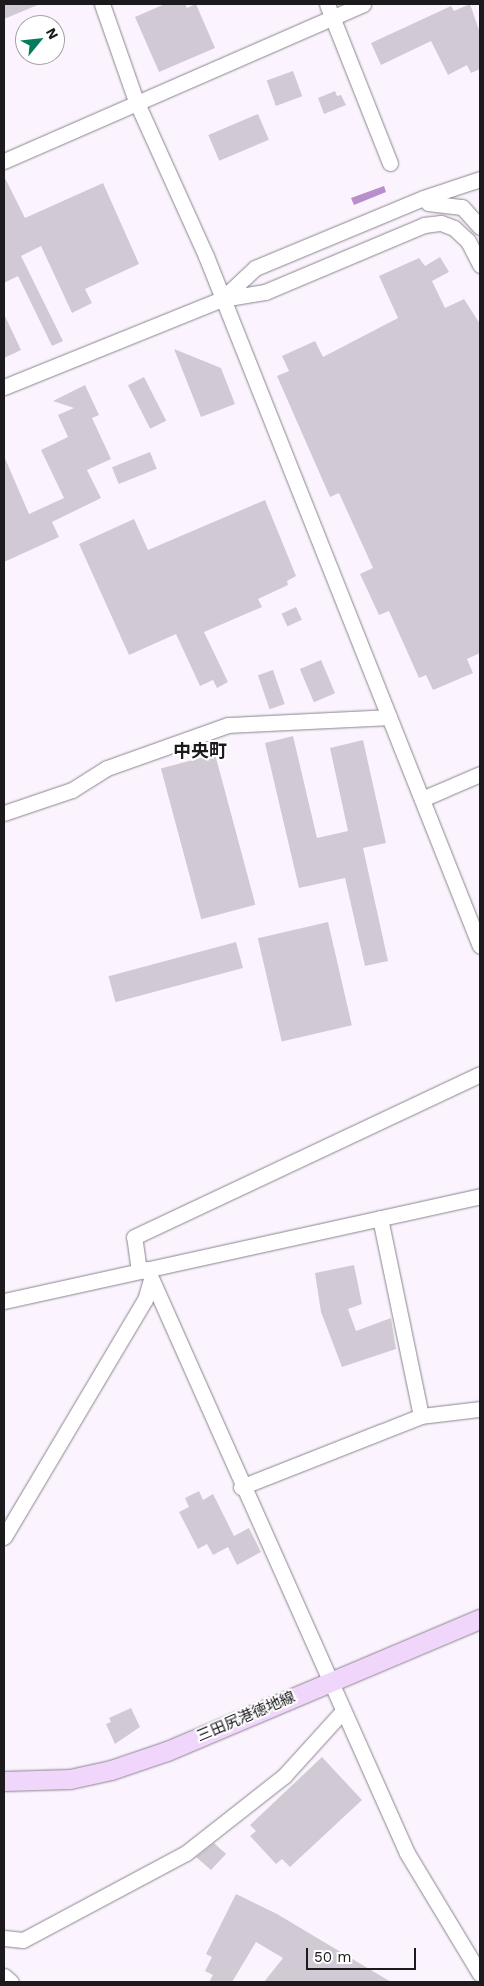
<!DOCTYPE html>
<meta charset="utf-8">
<style>
body{margin:0}
#map{position:relative;width:484px;height:1986px;overflow:hidden;background:#fbf4fe;font-family:"Work Sans","Noto Sans JP",sans-serif}
div>[style]{position:absolute}
[style*='--x']{left:calc(var(--x)*1px);top:calc(var(--y)*1px);width:calc(var(--w)*1px);rotate:calc(var(--a)*1deg)}
.water>*{inset:0;background:#b98eca}
.building>*{inset:0;background:#d1cad4;transform-origin:0 0}
.roads{filter:drop-shadow(0 0 1px #8b848d) drop-shadow(0 0 1px #8b848d)}
.minor>*{height:15px;margin:-7.5px;padding:0 7.5px;transform-origin:7.5px;border-radius:7.5px;background:#fff}
.major>*{height:19px;margin:-9.5px;padding:0 9.5px;transform-origin:9.5px;border-radius:9.5px;background:#f1d6fc}
span{translate:-50% -50%;white-space:nowrap;text-align:center;line-height:1.15;-webkit-text-stroke:4px #fff;paint-order:stroke}
.street-label{font-size:15px;color:#1c1a1d}
.quarter-label{font-size:18px;color:#1c1a1d;font-weight:700}
.frame{position:absolute;inset:0;border:5px solid #1c1a1d;pointer-events:none}
.north{position:absolute;left:15px;top:15px;width:50px;height:50px;box-sizing:border-box;background:#fff;border:1px solid #a4a3a5;border-radius:50%;rotate:62deg;font-size:14px;font-weight:700;line-height:20px;text-align:center;color:#1c1a1d}
.north::after{content:'';display:block;margin:auto;width:18px;height:22px;background:#047d5c;clip-path:polygon(50% 0,100% 100%,50% 72%,0 100%)}
.scale{position:absolute;left:306px;top:1948px;width:110px;height:22px;box-sizing:border-box;border:2px solid #1c1a1d;border-top:0;padding-left:6px;font-size:15px;line-height:18px;white-space:nowrap;color:#1c1a1d;-webkit-text-stroke:4px #fff;paint-order:stroke}
</style>
<div id="map">
<div class="water">
<i style="clip-path:polygon(384px 186px,386px 192px,354px 205px,351px 198px)"></i>
</div>
<div class="building">
<i style="clip-path:polygon(4px 4px,40px 4px,4px 19px)"></i>
<i style="clip-path:polygon(165px 4px,185px 4px,187px 8px,196px 4px,215px 48px,159px 72px,135px 17px)"></i>
<i style="clip-path:polygon(470px 4px,480px 33px,480px 69px,471px 73px,467px 65px,448px 75px,431px 41px,381px 65px,371px 43px,451px 6px,454px 11px)"></i>
<i style="left:293px;top:71px;width:27px;height:28px;rotate:70deg"></i>
<i style="clip-path:polygon(335px 91px,337px 96px,341px 95px,346px 105px,324px 114px,318px 98px)"></i>
<i style="left:258px;top:114px;width:28px;height:54px;rotate:67deg"></i>
<i style="clip-path:polygon(4px 176px,25px 218px,103px 183px,139px 264px,85px 289px,92px 303px,72px 313px,41px 246px,21px 256px,63px 341px,52px 346px,18px 276px,4px 283px)"></i>
<i style="clip-path:polygon(440px 257px,449px 272px,432px 281px,445px 308px,464px 299px,480px 324px,480px 653px,467px 659px,473px 673px,433px 690px,426px 675px,419px 678px,389px 611px,379px 615px,360px 574px,373px 568px,339px 493px,330px 497px,277px 376px,289px 371px,282px 356px,315px 341px,323px 357px,398px 318px,379px 276px,419px 258px,425px 266px)"></i>
<i style="clip-path:polygon(4px 314px,21px 350px,4px 358px)"></i>
<i style="clip-path:polygon(174px 349px,221px 368px,235px 404px,201px 417px)"></i>
<i style="left:144px;top:377px;width:49px;height:18px;rotate:63deg"></i>
<i style="clip-path:polygon(85px 385px,99px 415px,92px 418px,111px 459px,87px 470px,101px 498px,52px 522px,59px 537px,4px 562px,4px 456px,29px 514px,64px 498px,41px 450px,68px 437px,58px 415px,74px 408px,53px 401px)"></i>
<i style="left:150px;top:452px;width:18px;height:41px;rotate:68deg"></i>
<i style="clip-path:polygon(265px 500px,296px 576px,287px 581px,288px 585px,258px 599px,262px 607px,204px 632px,228px 682px,217px 688px,213px 680px,200px 686px,176px 634px,129px 655px,79px 544px,134px 519px,148px 550px)"></i>
<i style="left:296px;top:607px;width:14px;height:16px;rotate:65deg"></i>
<i style="left:321px;top:660px;width:36px;height:23px;rotate:67deg"></i>
<i style="left:273px;top:670px;width:36px;height:16px;rotate:71deg"></i>
<i style="clip-path:polygon(293px 736px,317px 838px,348px 831px,330px 748px,363px 740px,386px 843px,363px 848px,388px 961px,365px 966px,345px 878px,299px 888px,265px 743px)"></i>
<i style="left:215px;top:754px;width:156px;height:56px;rotate:75deg"></i>
<i style="left:328px;top:922px;width:106px;height:72px;rotate:77deg"></i>
<i style="left:236px;top:942px;width:27px;height:132px;rotate:75deg"></i>
<i style="clip-path:polygon(354px 1265px,362px 1304px,348px 1309px,356px 1331px,391px 1318px,396px 1349px,342px 1367px,321px 1312px,315px 1273px)"></i>
<i style="clip-path:polygon(199px 1491px,203px 1500px,213px 1494px,234px 1536px,249px 1528px,261px 1552px,237px 1565px,228px 1547px,213px 1555px,207px 1544px,198px 1549px,179px 1512px,189px 1507px,185px 1498px)"></i>
<i style="clip-path:polygon(131px 1708px,140px 1727px,115px 1744px,106px 1724px,111px 1722px,109px 1718px)"></i>
<i style="clip-path:polygon(322px 1757px,362px 1800px,290px 1867px,282px 1859px,276px 1864px,250px 1836px,256px 1831px,250px 1825px)"></i>
<i style="clip-path:polygon(214px 1843px,226px 1854px,211px 1870px,196px 1857px)"></i>
<i style="clip-path:polygon(236px 1894px,277px 1914px,391px 1982px,264px 1982px,283px 1958px,256px 1942px,232px 1982px,209px 1982px,213px 1975px,205px 1971px,212px 1957px,206px 1954px)"></i>
</div>
<div class="roads">
<div class="minor">
<i style="--x:102;--y:4;--w:103;--a:70.7"></i>
<i style="--x:136;--y:101;--w:170;--a:65.7"></i>
<i style="--x:206;--y:256;--w:742;--a:68.34"></i>
<i style="--x:327;--y:4;--w:171;--a:68.4"></i>
<i style="--x:4;--y:161;--w:392;--a:-23.6"></i>
<i style="--x:428;--y:203;--w:34;--a:7"></i>
<i style="--x:462;--y:207;--w:27;--a:48"></i>
<i style="--x:222;--y:299;--w:45;--a:-43.2"></i>
<i style="--x:255;--y:268;--w:182;--a:-22.6"></i>
<i style="--x:423;--y:198;--w:60;--a:-18.4"></i>
<i style="--x:4;--y:387;--w:235;--a:-22"></i>
<i style="--x:222;--y:299;--w:44;--a:-9.2"></i>
<i style="--x:265;--y:292;--w:173;--a:-22.8"></i>
<i style="--x:424;--y:225;--w:17;--a:-7"></i>
<i style="--x:441;--y:223;--w:14;--a:21"></i>
<i style="--x:454;--y:228;--w:19;--a:43"></i>
<i style="--x:468;--y:241;--w:27;--a:63"></i>
<i style="--x:422;--y:799;--w:63;--a:-23.3"></i>
<i style="--x:4;--y:813;--w:72;--a:-18.7"></i>
<i style="--x:72;--y:790;--w:41;--a:-32.2"></i>
<i style="--x:107;--y:768;--w:128;--a:-19.6"></i>
<i style="--x:228;--y:725;--w:161;--a:-2.8"></i>
<i style="--x:380;--y:1218;--w:202;--a:78.3"></i>
<i style="--x:147;--y:1269;--w:639;--a:66"></i>
<i style="--x:407;--y:1853;--w:141;--a:58.9"></i>
<i style="--x:139;--y:1271;--w:34;--a:-98"></i>
<i style="--x:134;--y:1237;--w:382;--a:-25.2"></i>
<i style="--x:4;--y:1301;--w:487;--a:-12.4"></i>
<i style="--x:241;--y:1487;--w:193;--a:-21.5"></i>
<i style="--x:421;--y:1416;--w:59;--a:-6.8"></i>
<i style="--x:4;--y:1537;--w:276;--a:-59.3"></i>
<i style="--x:145;--y:1300;--w:19;--a:-74"></i>
<i style="--x:4;--y:1938;--w:19;--a:6"></i>
<i style="--x:23;--y:1940;--w:185;--a:-28.1"></i>
<i style="--x:186;--y:1853;--w:125;--a:-38.2"></i>
<i style="--x:284;--y:1776;--w:88;--a:-47.8"></i>
<i style="--x:4;--y:1976;--w:9;--a:41"></i>
</div>
<div class="major">
<i style="--x:4;--y:1781;--w:66;--a:-1.7"></i>
<i style="--x:70;--y:1779;--w:42;--a:-12.4"></i>
<i style="--x:111;--y:1770;--w:59;--a:-18.7"></i>
<i style="--x:167;--y:1751;--w:340;--a:-22.9"></i>
</div>
</div>
<div class="street-label">
<span style="left:246px;top:1717px;rotate:-23deg">三田尻港徳地線</span>
</div>
<div class="quarter-label">
<span style="left:200px;top:751px">中央町</span>
</div>
<div class="frame"></div>
<div class="north">N</div>
<div class="scale">50 m</div>
</div>
